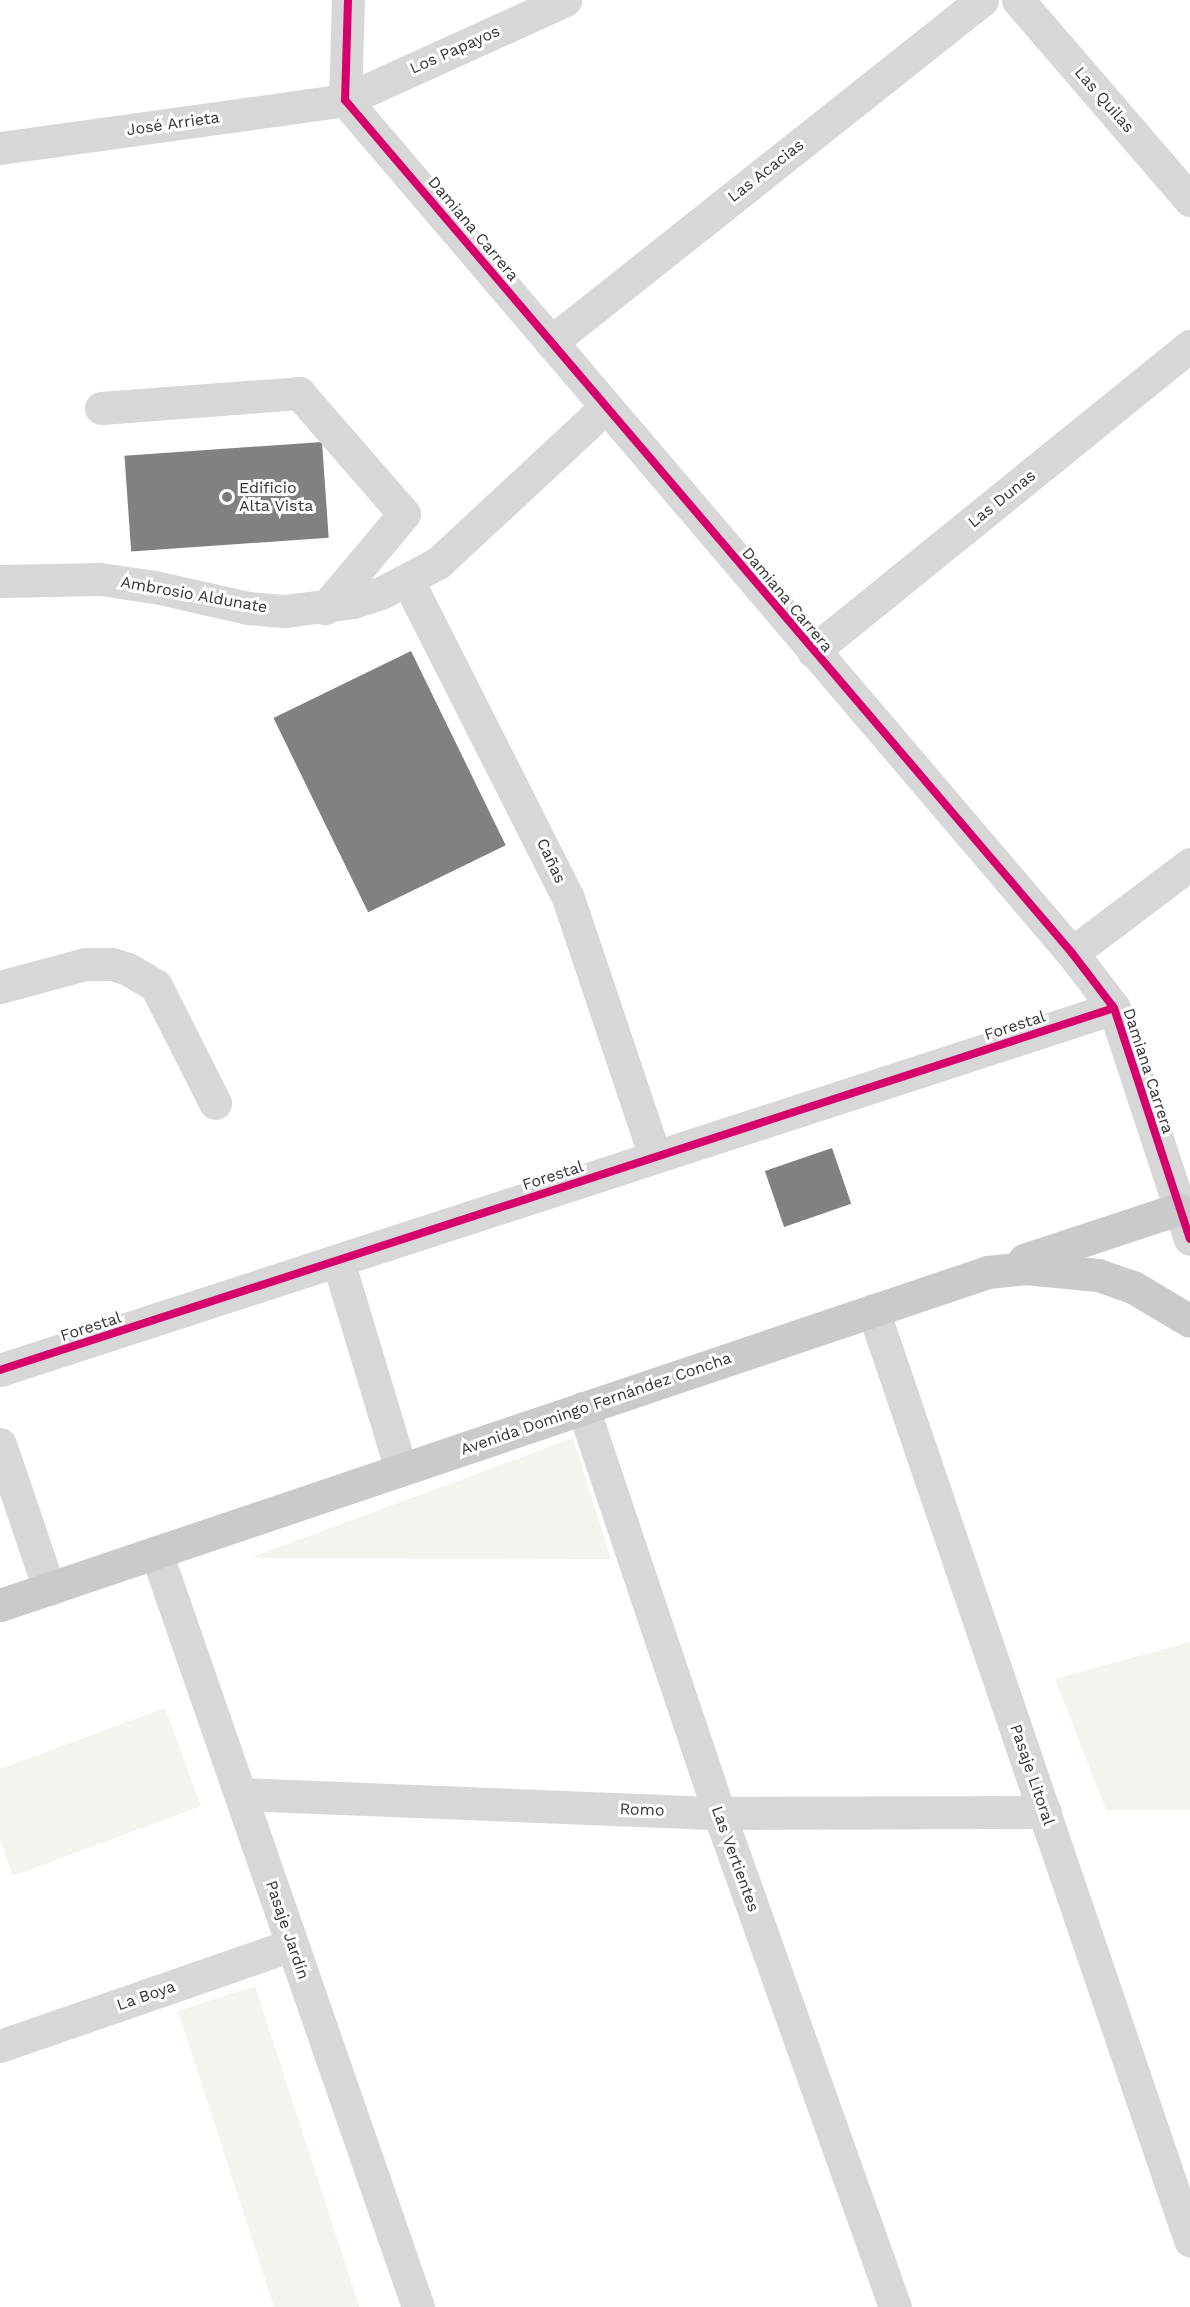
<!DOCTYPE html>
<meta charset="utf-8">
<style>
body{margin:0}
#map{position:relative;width:1190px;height:2307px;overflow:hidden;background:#fff;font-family:"Work Sans",sans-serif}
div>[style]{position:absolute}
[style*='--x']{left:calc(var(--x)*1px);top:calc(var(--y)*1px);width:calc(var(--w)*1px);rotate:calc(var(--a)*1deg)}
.green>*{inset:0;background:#f1f5ed;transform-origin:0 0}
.building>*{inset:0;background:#818181;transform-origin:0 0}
.minor>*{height:33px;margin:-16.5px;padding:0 16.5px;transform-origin:16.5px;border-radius:16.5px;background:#d7d7d7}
.major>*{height:33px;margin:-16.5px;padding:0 16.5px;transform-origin:16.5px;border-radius:16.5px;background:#cacaca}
.cycleway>*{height:8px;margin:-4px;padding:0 4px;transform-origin:4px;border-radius:4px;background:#d6006c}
.dots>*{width:16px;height:16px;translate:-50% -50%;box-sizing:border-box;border:3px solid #fff;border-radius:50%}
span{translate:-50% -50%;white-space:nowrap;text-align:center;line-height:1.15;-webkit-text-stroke:6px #fff;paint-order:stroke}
.street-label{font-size:16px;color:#333}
.poi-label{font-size:16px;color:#333}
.left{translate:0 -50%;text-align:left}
</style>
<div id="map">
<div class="green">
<i style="clip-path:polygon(573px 1438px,611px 1559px,250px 1558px)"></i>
<i style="clip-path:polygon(1190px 1642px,1190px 1810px,1106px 1810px,1055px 1679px)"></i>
<i style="clip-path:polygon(165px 1708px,201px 1806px,13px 1876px,0 1840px,0 1769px)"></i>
<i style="left:255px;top:1986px;width:338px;height:81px;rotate:72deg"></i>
</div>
<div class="building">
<i style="left:322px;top:442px;width:96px;height:198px;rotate:86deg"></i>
<i style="left:411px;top:651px;width:216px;height:153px;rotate:64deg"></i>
<i style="left:832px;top:1148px;width:59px;height:71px;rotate:71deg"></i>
</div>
<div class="minor">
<i style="--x:348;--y:0;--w:100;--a:91.7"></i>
<i style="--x:345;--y:100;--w:1121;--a:49.56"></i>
<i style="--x:1072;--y:953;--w:69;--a:52.6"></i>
<i style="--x:1114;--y:1008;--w:243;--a:71.8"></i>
<i style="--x:1018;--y:0;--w:264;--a:49.3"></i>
<i style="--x:0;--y:148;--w:348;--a:-7.9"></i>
<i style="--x:345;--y:100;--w:242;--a:-24.4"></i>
<i style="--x:551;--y:342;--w:550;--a:-38.43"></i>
<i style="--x:101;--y:408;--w:199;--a:-4.3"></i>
<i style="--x:299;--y:393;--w:160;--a:49"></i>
<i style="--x:404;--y:514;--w:123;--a:130"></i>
<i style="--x:0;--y:581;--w:100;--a:-1.1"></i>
<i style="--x:100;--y:579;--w:56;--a:8.3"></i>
<i style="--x:155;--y:587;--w:95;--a:12.7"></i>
<i style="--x:248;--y:608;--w:38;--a:5"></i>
<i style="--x:286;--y:611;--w:68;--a:-7.7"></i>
<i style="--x:353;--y:602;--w:29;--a:-18"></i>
<i style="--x:381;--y:593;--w:64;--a:-27.8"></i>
<i style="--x:438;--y:563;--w:229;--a:-42.9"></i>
<i style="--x:408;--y:581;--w:355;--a:63.2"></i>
<i style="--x:568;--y:898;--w:273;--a:71.4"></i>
<i style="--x:813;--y:651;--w:485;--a:-39"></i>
<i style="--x:1072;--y:953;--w:148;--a:-37"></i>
<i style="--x:0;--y:987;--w:88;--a:-15.1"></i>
<i style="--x:85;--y:964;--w:27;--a:0"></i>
<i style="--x:112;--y:964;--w:17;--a:17"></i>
<i style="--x:128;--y:969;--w:33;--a:31"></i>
<i style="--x:156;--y:986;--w:131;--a:63.2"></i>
<i style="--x:338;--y:1261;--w:218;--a:73.2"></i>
<i style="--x:873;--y:1310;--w:983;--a:71.18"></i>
<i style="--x:0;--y:1370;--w:1171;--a:-18"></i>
<i style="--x:583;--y:1408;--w:427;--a:71.4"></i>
<i style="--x:719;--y:1813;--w:524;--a:70.39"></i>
<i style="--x:0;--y:1444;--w:153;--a:71.3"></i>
<i style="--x:156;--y:1552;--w:799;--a:70.86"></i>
<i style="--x:240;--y:1794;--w:479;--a:2.3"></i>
<i style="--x:719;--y:1813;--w:326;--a:-0.2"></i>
<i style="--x:0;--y:2046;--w:309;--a:-19.1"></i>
</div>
<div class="major">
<i style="--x:1024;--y:1260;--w:162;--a:-18.3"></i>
<i style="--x:0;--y:1605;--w:1043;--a:-18.63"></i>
<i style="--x:988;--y:1272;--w:37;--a:-6"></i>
<i style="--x:1025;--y:1268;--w:73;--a:5.5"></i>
<i style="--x:1098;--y:1275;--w:37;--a:19"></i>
<i style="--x:1133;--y:1287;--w:66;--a:30.8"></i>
</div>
<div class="cycleway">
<i style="--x:348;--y:0;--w:100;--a:91.7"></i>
<i style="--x:345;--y:100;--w:1121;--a:49.56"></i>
<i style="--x:1072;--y:953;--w:69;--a:52.6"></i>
<i style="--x:1114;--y:1008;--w:243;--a:71.8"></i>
<i style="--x:0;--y:1370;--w:1171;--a:-18"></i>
</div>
<div class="dots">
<i style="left:227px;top:497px;background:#7a7a7a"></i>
</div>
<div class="street-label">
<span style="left:455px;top:50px;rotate:-24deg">Los Papayos</span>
<span style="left:1104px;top:100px;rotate:49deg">Las Quilas</span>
<span style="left:173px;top:124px;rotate:-8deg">José Arrieta</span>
<span style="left:766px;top:171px;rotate:-38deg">Las Acacias</span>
<span style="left:473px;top:229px;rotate:50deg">Damiana Carrera</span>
<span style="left:1002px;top:499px;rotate:-39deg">Las Dunas</span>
<span style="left:194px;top:595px;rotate:10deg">Ambrosio Aldunate</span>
<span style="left:787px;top:600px;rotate:50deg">Damiana Carrera</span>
<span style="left:551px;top:861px;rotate:65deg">Cañas</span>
<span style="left:1015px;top:1026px;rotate:-18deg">Forestal</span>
<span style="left:1148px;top:1071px;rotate:72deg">Damiana Carrera</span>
<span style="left:553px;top:1176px;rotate:-18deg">Forestal</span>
<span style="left:91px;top:1327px;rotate:-18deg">Forestal</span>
<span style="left:596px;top:1404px;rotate:-19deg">Avenida Domingo Fernández Concha</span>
<span style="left:1032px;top:1775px;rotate:71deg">Pasaje Litoral</span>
<span style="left:642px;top:1810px;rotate:2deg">Romo</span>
<span style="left:735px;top:1859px;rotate:70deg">Las Vertientes</span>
<span style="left:287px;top:1930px;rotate:71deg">Pasaje Jardín</span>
<span style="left:146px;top:1996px;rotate:-19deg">La Boya</span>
</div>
<div class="poi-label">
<span class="left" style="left:239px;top:497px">Edificio<br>Alta Vista</span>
</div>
</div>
